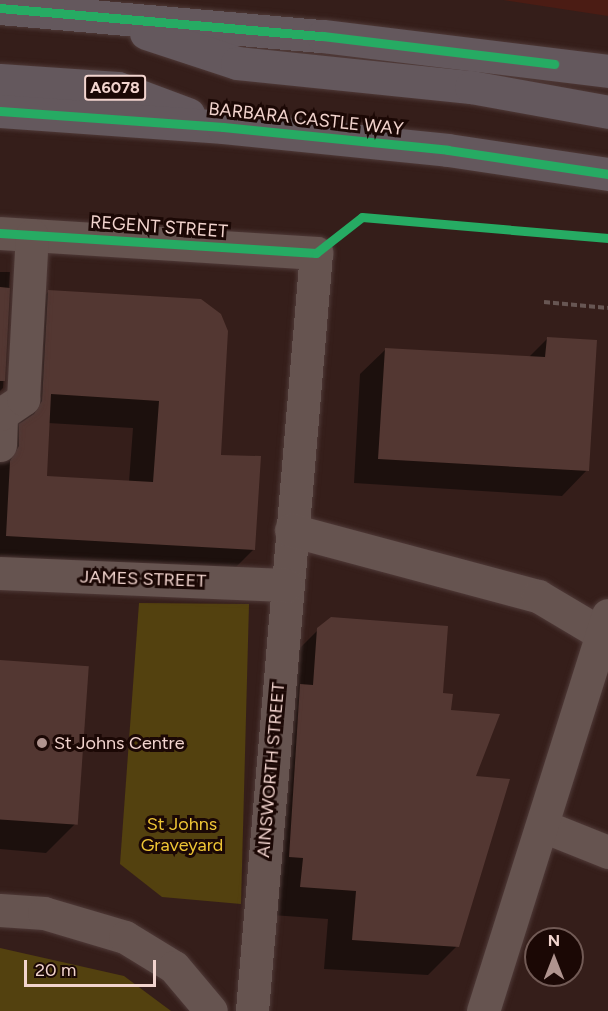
<!DOCTYPE html>
<style>
body{margin:0}
#map{position:relative;width:608px;height:1011px;overflow:hidden;background:#351e1a;font-family:Figtree,sans-serif}
div>[style]{position:absolute}
[style*='--x']{left:calc(var(--x)*1px);top:calc(var(--y)*1px);width:calc(var(--w)*1px);rotate:calc(var(--a)*1deg)}
.built>*{inset:0;background:#4b1c14}
.green>*{inset:0;background:#53410f}
.shadow>*{inset:0;background:#0007}
.building>*{inset:0;background:#533732;transform-origin:0 0}
.path>*{height:4px;margin-top:-2px;transform-origin:0;background:repeating-linear-gradient(90deg,#675653 0 6px,transparent 0 9px)}
.roads{filter:drop-shadow(0 0 2px #4f3a38) drop-shadow(0 0 2px #4f3a38)}
.minor>*{height:33px;margin:-16.5px;padding:0 16.5px;transform-origin:16.5px;border-radius:16.5px;background:#665450}
.highway>*{height:33px;margin:-16.5px;padding:0 16.5px;transform-origin:16.5px;border-radius:16.5px;background:#64585d}
.cycleway>*{height:9px;margin:-4.5px;padding:0 4.5px;transform-origin:4.5px;border-radius:4.5px;background:#26ab63}
.dots>*{width:16px;height:16px;translate:-50% -50%;box-sizing:border-box;border:3px solid #1b0805;border-radius:50%}
span{translate:-50% -50%;white-space:nowrap;text-align:center;line-height:1.15;-webkit-text-stroke:6px #1b0805;paint-order:stroke}
.shield-label span{padding:2px 4px;background:#1b0805;border:2px solid;border-radius:4px;-webkit-text-stroke-width:0}
.shield-label{font-size:16px;color:#f2d4ce;font-weight:700}
.street-label{font-size:18px;color:#f2d4ce}
.poi-label{font-size:18px;color:#f2d4ce}
.left{translate:0 -50%;text-align:left}
.park-label{font-size:18px;color:#efc535}
.north{position:absolute;left:524px;top:927px;width:60px;height:60px;box-sizing:border-box;background:#1b0805;border:2px solid #715a55;border-radius:50%;rotate:0deg;font-size:16px;font-weight:700;line-height:24px;text-align:center;color:#f2d4ce}
.north::after{content:'';display:block;margin:auto;width:21px;height:27px;background:#b0948f;clip-path:polygon(50% 0,100% 100%,50% 72%,0 100%)}
.scale{position:absolute;left:24px;top:960px;width:132px;height:27px;box-sizing:border-box;border:3px solid #f2d4ce;border-top:0;padding-left:8px;font-size:18px;line-height:21px;white-space:nowrap;color:#f2d4ce;-webkit-text-stroke:4px #1b0805;paint-order:stroke}
</style>
<div id="map">
<div class="built">
<i style="clip-path:polygon(503px 0,608px 0,608px 16px)"></i>
</div>
<div class="green">
<i style="clip-path:polygon(139px 603px,249px 604px,241px 904px,162px 897px,120px 864px)"></i>
<i style="clip-path:polygon(0 948px,124px 976px,171px 1011px,0 1011px)"></i>
</div>
<div class="shadow">
<i style="clip-path:polygon(0 272px,10px 272px,3px 388px,0 391px)"></i>
<i style="clip-path:polygon(evenodd,48px 292px,220px 456px,254px 549px,227px 576px,0 564px,0 446px,21px 319px,48px 292px,48px 423px,133px 428px,129px 482px,45px 478px,48px 423px)"></i>
<i style="clip-path:polygon(547px 339px,587px 470px,562px 496px,354px 483px,360px 374px,386px 349px,528px 358px)"></i>
<i style="clip-path:polygon(318px 630px,442px 695px,474px 778px,457px 946px,428px 975px,324px 969px,328px 919px,272px 915px,289px 659px)"></i>
<i style="clip-path:polygon(0 662px,75px 824px,46px 853px,0 849px)"></i>
</div>
<div class="building">
<i style="clip-path:polygon(0 287px,10px 288px,5px 381px,0 381px)"></i>
<i style="clip-path:polygon(evenodd,48px 290px,201px 299px,221px 314px,228px 331px,221px 455px,261px 456px,255px 550px,6px 536px,10px 461px,19px 446px,19px 424px,34px 414px,42px 401px,48px 290px,51px 394px,159px 401px,153px 482px,47px 476px,51px 394px)"></i>
<i style="clip-path:polygon(547px 337px,597px 340px,589px 471px,378px 459px,385px 348px,545px 357px)"></i>
<i style="clip-path:polygon(331px 617px,448px 626px,443px 693px,453px 694px,451px 710px,500px 714px,476px 776px,510px 779px,459px 947px,352px 940px,356px 891px,300px 887px,303px 858px,289px 857px,300px 684px,313px 685px,317px 628px)"></i>
<i style="left:0;top:660px;width:89px;height:159px;rotate:4deg"></i>
</div>
<div class="path">
<i style="--x:544;--y:302;--w:64;--a:5.4"></i>
</div>
<div class="roads">
<div class="minor">
<i style="--x:0;--y:233;--w:317;--a:3.6"></i>
<i style="--x:316;--y:253;--w:761;--a:94.83"></i>
<i style="--x:0;--y:445;--w:31;--a:-88"></i>
<i style="--x:1;--y:414;--w:27;--a:-34"></i>
<i style="--x:23;--y:399;--w:164;--a:-86.9"></i>
<i style="--x:291;--y:530;--w:256;--a:15"></i>
<i style="--x:538;--y:596;--w:74;--a:30.7"></i>
<i style="--x:0;--y:573;--w:286;--a:2.4"></i>
<i style="--x:543;--y:826;--w:70;--a:21.8"></i>
<i style="--x:0;--y:910;--w:44;--a:3.9"></i>
<i style="--x:44;--y:913;--w:84;--a:16.5"></i>
<i style="--x:125;--y:937;--w:57;--a:31.5"></i>
<i style="--x:174;--y:967;--w:57;--a:49.9"></i>
<i style="--x:483;--y:1011;--w:415;--a:-72.5"></i>
</div>
<div class="highway">
<i style="--x:0;--y:8;--w:324;--a:5"></i>
<i style="--x:323;--y:36;--w:287;--a:7"></i>
<i style="--x:146;--y:33;--w:96;--a:18.2"></i>
<i style="--x:237;--y:63;--w:235;--a:5.9"></i>
<i style="--x:471;--y:87;--w:139;--a:10.3"></i>
<i style="--x:0;--y:80;--w:118;--a:3.9"></i>
<i style="--x:118;--y:88;--w:75;--a:20.4"></i>
<i style="--x:0;--y:111;--w:224;--a:4.1"></i>
<i style="--x:223;--y:127;--w:226;--a:5.8"></i>
<i style="--x:448;--y:150;--w:162;--a:8.5"></i>
</div>
</div>
<div class="cycleway">
<i style="--x:0;--y:8;--w:324;--a:5"></i>
<i style="--x:323;--y:36;--w:233;--a:6.9"></i>
<i style="--x:0;--y:111;--w:224;--a:4.1"></i>
<i style="--x:223;--y:127;--w:226;--a:5.8"></i>
<i style="--x:448;--y:150;--w:162;--a:8.5"></i>
<i style="--x:0;--y:233;--w:317;--a:3.6"></i>
<i style="--x:316;--y:253;--w:58;--a:-38"></i>
<i style="--x:362;--y:217;--w:247;--a:4.9"></i>
</div>
<div class="dots">
<i style="left:42px;top:743px;background:#b0948f"></i>
</div>
<div class="shield-label">
<span style="left:115px;top:88px">A6078</span>
</div>
<div class="street-label">
<span style="left:306px;top:119px;rotate:6deg">BARBARA CASTLE WAY</span>
<span style="left:159px;top:227px;rotate:4deg">REGENT STREET</span>
<span style="left:143px;top:579px;rotate:2deg">JAMES STREET</span>
<span style="left:271px;top:770px;rotate:-85deg">AINSWORTH STREET</span>
</div>
<div class="poi-label">
<span class="left" style="left:54px;top:743px">St Johns Centre</span>
</div>
<div class="park-label">
<span style="left:182px;top:835px">St Johns<br>Graveyard</span>
</div>
<div class="north">N</div>
<div class="scale">20 m</div>
</div>
